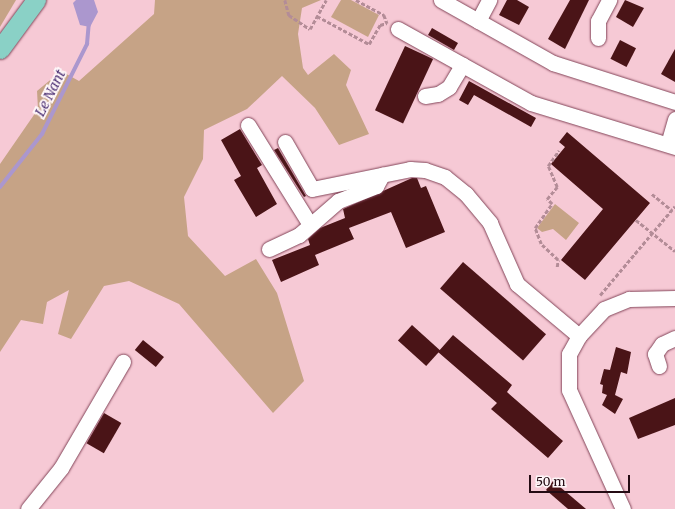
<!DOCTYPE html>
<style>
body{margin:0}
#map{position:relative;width:675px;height:509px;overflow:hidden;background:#f6c9d5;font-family:Merriweather,serif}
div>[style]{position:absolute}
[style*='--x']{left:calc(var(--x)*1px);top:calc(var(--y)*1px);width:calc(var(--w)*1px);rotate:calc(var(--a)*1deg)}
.green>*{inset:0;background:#c6a386}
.water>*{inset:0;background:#ab97ce}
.stream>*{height:4px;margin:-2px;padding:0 2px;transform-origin:2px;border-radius:2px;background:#ab97ce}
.building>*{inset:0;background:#4a1417;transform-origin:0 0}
.path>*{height:2.5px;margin-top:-1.25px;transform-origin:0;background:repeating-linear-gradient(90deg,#b38c97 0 4px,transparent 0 6px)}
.roads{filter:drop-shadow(0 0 1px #834559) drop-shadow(0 0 1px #834559)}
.minor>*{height:15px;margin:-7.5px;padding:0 7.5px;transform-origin:7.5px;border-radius:7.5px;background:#fff}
.major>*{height:19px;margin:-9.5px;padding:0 9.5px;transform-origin:9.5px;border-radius:9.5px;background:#8ad1c6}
span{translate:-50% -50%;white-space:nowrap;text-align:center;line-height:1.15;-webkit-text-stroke:4px #fef6f8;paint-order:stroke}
.water-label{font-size:14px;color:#4d3174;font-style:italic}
.scale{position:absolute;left:529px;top:475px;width:101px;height:18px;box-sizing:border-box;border:2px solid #240b13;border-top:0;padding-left:5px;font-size:12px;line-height:14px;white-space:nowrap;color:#240b13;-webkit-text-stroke:3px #fef6f8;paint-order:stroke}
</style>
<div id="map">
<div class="green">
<i style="clip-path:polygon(0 0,16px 0,0 27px)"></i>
<i style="clip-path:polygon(155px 0,321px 0,302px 8px,298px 34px,303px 68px,308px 75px,334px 54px,351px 70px,346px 85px,369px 134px,339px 145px,315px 108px,282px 76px,247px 109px,204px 130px,203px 159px,184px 197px,188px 236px,225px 276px,256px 259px,277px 293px,304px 381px,273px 413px,179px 304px,129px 281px,104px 286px,71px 339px,58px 334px,69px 290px,47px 302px,43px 324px,21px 320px,0 352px,0 164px,38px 109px,37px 91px,61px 71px,79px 81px,154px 14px)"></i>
<i style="clip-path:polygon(341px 0,351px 0,379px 15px,368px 37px,331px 17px)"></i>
<i style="clip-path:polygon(555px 204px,579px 223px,566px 240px,553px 229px,542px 232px,537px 228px)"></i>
</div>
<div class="water">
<i style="clip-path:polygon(76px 0,94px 0,98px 12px,90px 27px,80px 25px,73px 3px)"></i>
</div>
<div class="stream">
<i style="--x:0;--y:187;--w:68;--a:-51.6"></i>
<i style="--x:42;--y:134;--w:101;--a:-63.4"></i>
<i style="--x:87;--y:44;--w:21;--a:-85"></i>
</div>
<div class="building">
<i style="clip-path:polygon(507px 0,517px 0,529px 7px,519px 25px,499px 15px)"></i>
<i style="clip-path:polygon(570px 0,589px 0,565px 49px,548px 39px)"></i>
<i style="clip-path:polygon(625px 0,644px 8px,633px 27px,616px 17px)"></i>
<i style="left:432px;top:28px;width:30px;height:8px;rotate:30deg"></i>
<i style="left:620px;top:40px;width:18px;height:21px;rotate:27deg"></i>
<i style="left:405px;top:46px;width:31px;height:71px;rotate:25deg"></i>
<i style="clip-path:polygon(675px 49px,675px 82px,661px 74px)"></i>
<i style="clip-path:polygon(469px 81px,536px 118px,531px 127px,474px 95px,468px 105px,459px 100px)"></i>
<i style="clip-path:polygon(240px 129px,262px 165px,257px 168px,277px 204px,256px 217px,234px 180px,241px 176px,221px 140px)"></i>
<i style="clip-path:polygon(567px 132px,650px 203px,585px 280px,561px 260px,603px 209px,551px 164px,565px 147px,559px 142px)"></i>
<i style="clip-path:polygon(278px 148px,306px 196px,304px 197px,274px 150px)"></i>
<i style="clip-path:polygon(412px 178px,417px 178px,421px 188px,426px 186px,445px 232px,406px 248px,391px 212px,349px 228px,354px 239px,315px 255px,319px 265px,281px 282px,272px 260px,310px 245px,308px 239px,320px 228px,345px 218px,343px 209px)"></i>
<i style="left:463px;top:262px;width:110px;height:35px;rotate:41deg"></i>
<i style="left:412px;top:325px;width:38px;height:21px;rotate:42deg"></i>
<i style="clip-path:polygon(453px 335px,512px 385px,507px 392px,563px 441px,548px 458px,491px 409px,497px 403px,438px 352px)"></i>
<i style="left:143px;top:340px;width:27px;height:13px;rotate:39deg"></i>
<i style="clip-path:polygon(616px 347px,631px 352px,627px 374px,621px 372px,615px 395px,623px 399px,615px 414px,602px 405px,607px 395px,602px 393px,603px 385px,600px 384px,604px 369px,610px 370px)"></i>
<i style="clip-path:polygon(675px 398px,675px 425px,638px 439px,629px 418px)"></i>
<i style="left:104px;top:413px;width:20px;height:35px;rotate:30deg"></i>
<i style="clip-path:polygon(553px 481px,586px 509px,568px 509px,546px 490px)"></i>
</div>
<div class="path">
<i style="--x:285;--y:0;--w:16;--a:75"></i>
<i style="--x:289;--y:15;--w:25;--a:34"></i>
<i style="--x:310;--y:29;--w:33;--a:-61"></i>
<i style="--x:356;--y:0;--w:32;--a:28"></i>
<i style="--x:384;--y:15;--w:9;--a:69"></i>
<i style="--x:317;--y:16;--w:59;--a:28.3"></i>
<i style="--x:369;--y:44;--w:22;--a:-60"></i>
<i style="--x:380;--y:25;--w:7;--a:-16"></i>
<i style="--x:652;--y:194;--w:26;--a:39"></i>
<i style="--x:636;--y:220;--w:50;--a:38.5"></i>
<i style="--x:557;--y:267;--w:7;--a:-82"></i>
<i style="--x:558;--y:260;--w:23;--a:-137"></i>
<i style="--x:541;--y:244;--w:17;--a:-111"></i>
<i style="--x:535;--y:228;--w:29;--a:-55"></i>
<i style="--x:552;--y:204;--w:7;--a:-135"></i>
<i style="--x:547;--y:199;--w:16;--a:-50"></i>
<i style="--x:557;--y:187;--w:23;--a:-113"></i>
<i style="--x:548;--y:166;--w:19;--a:-55"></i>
<i style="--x:600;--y:295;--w:116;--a:-49.9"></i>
</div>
<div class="roads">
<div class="minor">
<i style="--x:441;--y:0;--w:129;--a:29.4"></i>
<i style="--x:553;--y:63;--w:128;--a:17.7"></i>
<i style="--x:478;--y:21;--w:24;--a:-62"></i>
<i style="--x:398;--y:29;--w:152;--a:29.1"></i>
<i style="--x:531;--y:103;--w:151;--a:17"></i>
<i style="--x:598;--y:38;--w:17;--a:-90"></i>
<i style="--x:598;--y:21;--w:24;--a:-62"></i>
<i style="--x:425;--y:96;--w:13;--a:-9"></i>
<i style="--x:438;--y:94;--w:13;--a:-32"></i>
<i style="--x:449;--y:87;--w:26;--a:-59"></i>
<i style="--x:248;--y:125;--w:115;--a:58.1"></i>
<i style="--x:285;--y:142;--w:54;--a:60.1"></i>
<i style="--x:312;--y:189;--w:100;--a:-11.5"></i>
<i style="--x:410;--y:169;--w:15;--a:4"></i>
<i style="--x:425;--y:170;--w:21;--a:19"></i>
<i style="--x:445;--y:177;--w:27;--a:39"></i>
<i style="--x:466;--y:194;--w:38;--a:50"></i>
<i style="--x:490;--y:223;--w:67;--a:66.1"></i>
<i style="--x:517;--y:284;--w:81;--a:40"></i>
<i style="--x:668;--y:144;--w:26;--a:-74"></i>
<i style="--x:269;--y:249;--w:33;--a:-25"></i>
<i style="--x:299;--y:235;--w:52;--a:-41.1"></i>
<i style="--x:338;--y:201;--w:41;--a:-21.5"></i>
<i style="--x:376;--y:186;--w:13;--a:-61"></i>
<i style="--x:659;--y:366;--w:13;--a:-108"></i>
<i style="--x:655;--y:354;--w:12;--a:-55"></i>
<i style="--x:662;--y:344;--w:14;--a:-25"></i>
<i style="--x:28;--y:509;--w:53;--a:-51.2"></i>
<i style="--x:61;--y:468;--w:123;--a:-59.7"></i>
<i style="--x:623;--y:509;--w:131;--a:-114.4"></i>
<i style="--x:569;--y:390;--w:36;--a:-90"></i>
<i style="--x:569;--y:354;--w:21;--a:-61"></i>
<i style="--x:579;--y:336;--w:37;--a:-47"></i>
<i style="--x:604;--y:309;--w:27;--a:-22"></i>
<i style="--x:629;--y:299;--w:46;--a:-1.2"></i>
</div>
<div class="major">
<i style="--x:0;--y:49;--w:61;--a:-53.7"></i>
</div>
</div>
<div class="water-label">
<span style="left:50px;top:93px;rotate:-63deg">Le Nant</span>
</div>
<div class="scale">50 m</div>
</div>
